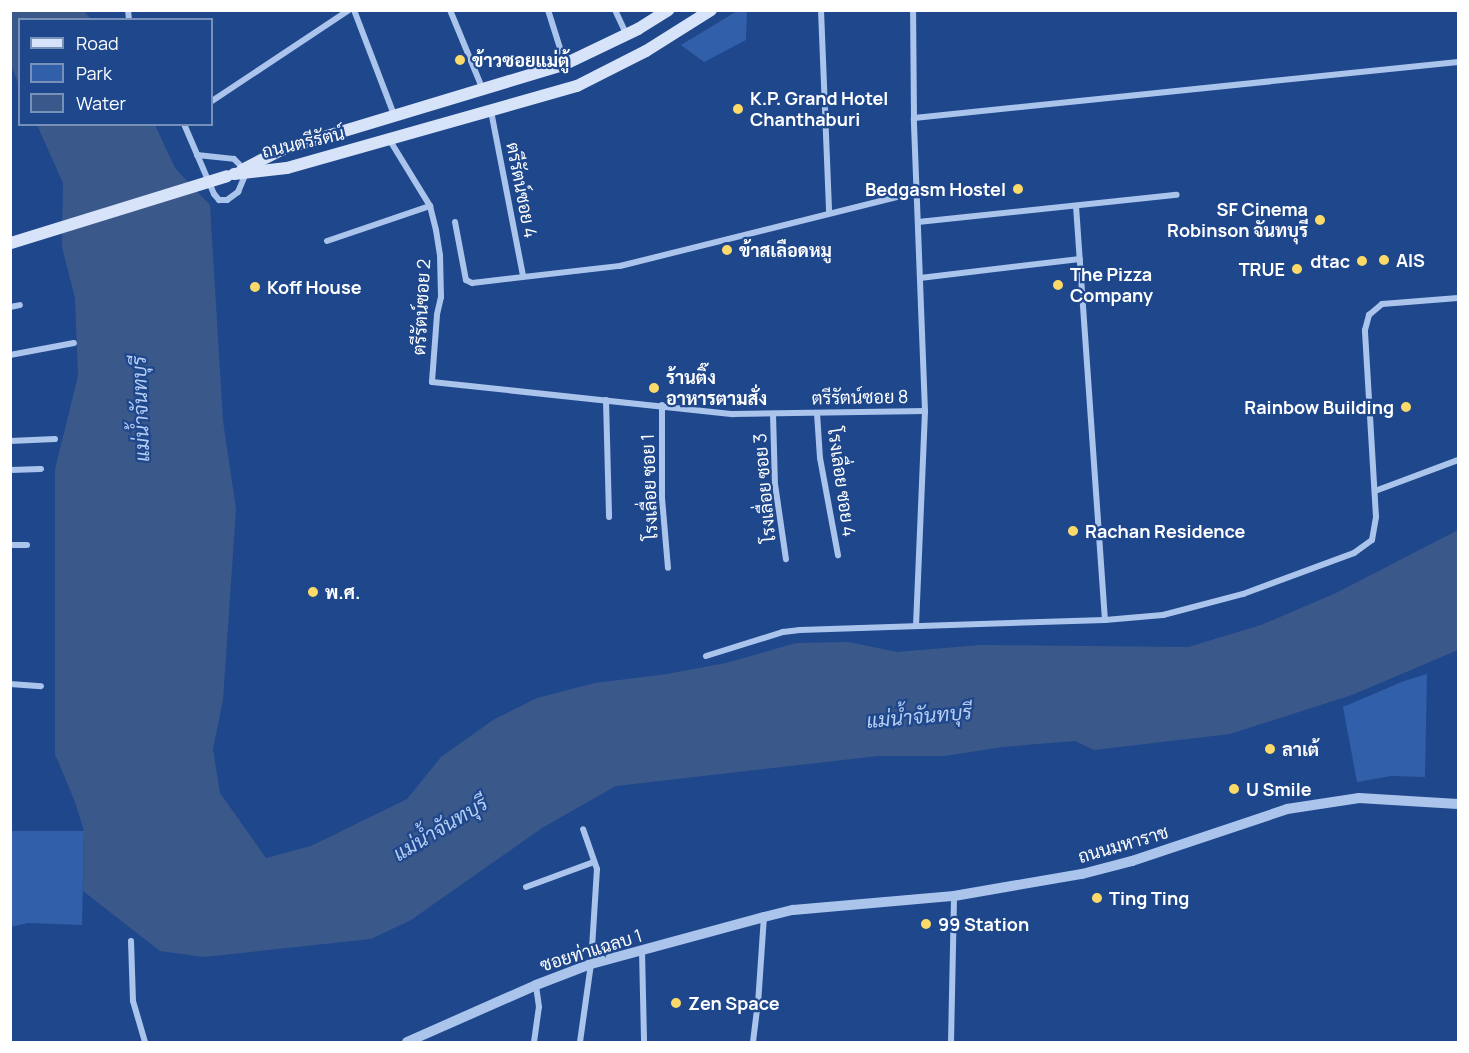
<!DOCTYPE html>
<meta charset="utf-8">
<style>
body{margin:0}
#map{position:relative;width:1469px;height:1053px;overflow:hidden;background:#1e478c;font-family:Manrope,Sarabun,sans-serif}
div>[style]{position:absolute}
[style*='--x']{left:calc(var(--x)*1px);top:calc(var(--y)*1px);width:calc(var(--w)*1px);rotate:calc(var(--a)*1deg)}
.green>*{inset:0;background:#315fa9}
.water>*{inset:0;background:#3b588b}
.minor>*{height:6px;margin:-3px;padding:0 3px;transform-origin:3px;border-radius:3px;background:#aac4ec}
.tertiary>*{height:10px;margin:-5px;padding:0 5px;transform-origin:5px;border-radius:5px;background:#aac4ec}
.secondary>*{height:12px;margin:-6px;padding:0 6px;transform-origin:6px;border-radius:6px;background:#d7e3f9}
.secondary-bridge>*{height:12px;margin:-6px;padding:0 6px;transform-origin:6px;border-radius:6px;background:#d7e3f9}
.dots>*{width:16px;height:16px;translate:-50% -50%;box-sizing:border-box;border:3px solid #1e478c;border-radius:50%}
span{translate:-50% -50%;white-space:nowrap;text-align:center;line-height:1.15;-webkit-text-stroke:4.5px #1e478c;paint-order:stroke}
.poi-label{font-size:18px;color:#fff;font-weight:700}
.left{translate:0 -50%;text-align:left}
.right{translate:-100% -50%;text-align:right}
.street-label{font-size:18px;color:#fff}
.water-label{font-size:20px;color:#b6cef3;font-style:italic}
.frame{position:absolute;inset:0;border:12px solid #fff;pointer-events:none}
.legend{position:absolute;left:18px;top:18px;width:195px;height:108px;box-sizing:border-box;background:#1e478c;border:2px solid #7891ba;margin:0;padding:8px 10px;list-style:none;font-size:18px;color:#fff}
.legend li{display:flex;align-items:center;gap:12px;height:30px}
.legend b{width:30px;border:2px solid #7891ba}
</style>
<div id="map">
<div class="green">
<i style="clip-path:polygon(737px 11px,747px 11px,746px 40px,704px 62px,681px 45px)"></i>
<i style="clip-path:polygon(1427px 674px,1425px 777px,1391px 776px,1357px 782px,1343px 707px,1404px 681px)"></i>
<i style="clip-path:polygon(10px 831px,84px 831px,82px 925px,28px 923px,11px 927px)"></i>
</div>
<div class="water">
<i style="clip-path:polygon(10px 11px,84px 11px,91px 19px,20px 20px,19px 85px,11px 65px)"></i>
<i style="clip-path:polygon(37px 125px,155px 125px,175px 168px,210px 205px,223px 421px,236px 509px,223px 700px,213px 749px,220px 793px,266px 858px,311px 846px,407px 799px,441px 757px,493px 720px,537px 698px,595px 683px,667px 674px,726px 663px,796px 643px,849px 642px,897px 652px,980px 645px,1188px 647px,1261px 625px,1336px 593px,1458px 530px,1458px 650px,1352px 695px,1230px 734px,1094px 750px,1075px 741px,1002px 747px,945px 756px,878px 756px,616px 786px,542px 828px,411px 920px,371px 939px,204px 957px,160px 951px,83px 891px,84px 831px,75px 802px,55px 754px,55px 469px,78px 376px,75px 298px,62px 247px,63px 183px)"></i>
</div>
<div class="minor">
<i style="--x:128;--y:10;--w:10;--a:84"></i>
<i style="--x:354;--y:10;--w:112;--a:69.1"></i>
<i style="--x:450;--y:10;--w:87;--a:67.6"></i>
<i style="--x:548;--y:10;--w:57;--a:72.5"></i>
<i style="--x:615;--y:10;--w:26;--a:65"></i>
<i style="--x:821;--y:10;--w:203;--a:87.7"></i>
<i style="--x:212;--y:101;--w:164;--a:-33.6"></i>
<i style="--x:491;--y:111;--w:167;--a:79"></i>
<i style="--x:914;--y:118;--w:547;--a:-5.88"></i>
<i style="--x:184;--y:124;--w:76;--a:66.8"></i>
<i style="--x:214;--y:194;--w:8;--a:50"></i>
<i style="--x:219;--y:200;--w:8;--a:0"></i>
<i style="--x:227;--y:200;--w:14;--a:-36"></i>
<i style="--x:238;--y:192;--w:21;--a:-67"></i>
<i style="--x:389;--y:139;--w:79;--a:58.5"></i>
<i style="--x:430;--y:206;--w:25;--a:76"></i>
<i style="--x:436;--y:230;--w:25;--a:81"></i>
<i style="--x:440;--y:255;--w:42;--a:88.6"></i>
<i style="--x:441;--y:297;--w:18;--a:103"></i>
<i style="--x:437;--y:315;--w:67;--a:94.3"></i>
<i style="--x:432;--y:382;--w:303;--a:6.1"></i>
<i style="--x:733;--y:414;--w:192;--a:-0.9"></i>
<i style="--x:925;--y:411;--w:293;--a:-92.2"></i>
<i style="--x:914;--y:118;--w:108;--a:-90.5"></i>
<i style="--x:197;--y:155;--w:37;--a:6"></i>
<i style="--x:234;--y:159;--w:14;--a:45"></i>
<i style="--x:1076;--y:206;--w:415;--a:86"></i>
<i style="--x:455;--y:222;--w:59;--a:79.3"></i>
<i style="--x:466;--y:280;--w:7;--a:27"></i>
<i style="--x:472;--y:283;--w:149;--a:-6.6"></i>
<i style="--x:620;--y:266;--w:306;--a:-14"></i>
<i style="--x:918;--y:222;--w:260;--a:-6"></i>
<i style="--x:327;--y:241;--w:109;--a:-18.8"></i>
<i style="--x:920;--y:278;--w:161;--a:-6.8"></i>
<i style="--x:10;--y:307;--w:10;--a:-11"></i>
<i style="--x:10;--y:355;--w:65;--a:-10.6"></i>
<i style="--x:606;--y:400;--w:117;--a:88.5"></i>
<i style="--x:662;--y:405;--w:93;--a:90"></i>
<i style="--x:662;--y:498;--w:70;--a:85.1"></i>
<i style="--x:817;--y:413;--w:45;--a:86.2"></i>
<i style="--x:820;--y:458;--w:99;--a:79.5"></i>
<i style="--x:773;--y:414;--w:70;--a:88.4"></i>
<i style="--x:775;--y:484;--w:76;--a:81.7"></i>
<i style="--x:10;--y:441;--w:45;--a:-2.5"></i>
<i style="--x:10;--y:470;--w:31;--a:-2"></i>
<i style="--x:1375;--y:491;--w:89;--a:-20.5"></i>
<i style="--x:10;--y:545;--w:17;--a:0"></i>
<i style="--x:916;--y:626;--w:215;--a:-87.6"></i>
<i style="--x:706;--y:656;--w:81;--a:-17.3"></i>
<i style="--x:783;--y:632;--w:17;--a:-7"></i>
<i style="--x:800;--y:630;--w:305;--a:-1.9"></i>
<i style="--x:1105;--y:620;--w:58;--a:-4.9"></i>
<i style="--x:1163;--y:615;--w:83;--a:-14.7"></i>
<i style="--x:1243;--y:594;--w:118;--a:-20.3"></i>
<i style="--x:1354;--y:553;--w:22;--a:-36"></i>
<i style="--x:1372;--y:540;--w:23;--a:-80"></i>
<i style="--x:1376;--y:517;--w:187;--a:-93.4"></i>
<i style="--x:1365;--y:330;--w:16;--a:-75"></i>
<i style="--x:1369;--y:315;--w:17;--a:-40"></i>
<i style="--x:1382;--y:304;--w:76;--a:-4.5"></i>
<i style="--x:10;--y:684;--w:31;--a:4"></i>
<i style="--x:526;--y:887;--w:72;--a:-20.2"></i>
<i style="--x:131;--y:941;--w:60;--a:88.1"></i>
<i style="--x:133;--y:1001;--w:43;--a:73.7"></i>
<i style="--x:642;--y:951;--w:91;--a:88.7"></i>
<i style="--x:534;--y:1042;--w:35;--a:-82"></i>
<i style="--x:539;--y:1007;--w:22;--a:-98"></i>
<i style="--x:580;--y:1042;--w:79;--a:-82"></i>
<i style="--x:591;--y:964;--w:95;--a:-86.4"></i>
<i style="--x:597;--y:869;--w:42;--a:-109.3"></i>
<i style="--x:753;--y:1042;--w:38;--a:-83"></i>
<i style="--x:758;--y:1004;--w:87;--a:-86.1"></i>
<i style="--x:951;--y:1042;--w:146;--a:-88.8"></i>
</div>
<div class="tertiary">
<i style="--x:407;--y:1042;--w:141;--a:-23.8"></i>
<i style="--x:536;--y:985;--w:59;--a:-20.9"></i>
<i style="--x:591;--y:964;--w:179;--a:-15.2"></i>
<i style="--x:764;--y:917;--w:30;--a:-14"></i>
<i style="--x:793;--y:910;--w:162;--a:-5"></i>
<i style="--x:954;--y:896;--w:130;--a:-9.8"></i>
<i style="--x:1082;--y:874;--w:52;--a:-14.6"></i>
<i style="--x:1132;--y:861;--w:163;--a:-18.5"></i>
<i style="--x:1287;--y:809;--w:73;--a:-8.7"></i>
<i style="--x:1359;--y:798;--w:99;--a:3.5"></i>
</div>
<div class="secondary">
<i style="--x:242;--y:170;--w:44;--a:-27.1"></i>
<i style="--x:281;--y:150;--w:297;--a:-16.8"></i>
<i style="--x:565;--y:64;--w:81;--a:-25.6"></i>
<i style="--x:638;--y:29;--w:36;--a:-32"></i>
<i style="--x:234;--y:174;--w:53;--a:-6.5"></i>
<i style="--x:287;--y:168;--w:301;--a:-15.8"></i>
<i style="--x:577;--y:86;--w:77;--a:-26.9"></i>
<i style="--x:646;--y:51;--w:77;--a:-32.2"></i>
</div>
<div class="secondary-bridge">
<i style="--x:11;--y:243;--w:226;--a:-17.2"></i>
</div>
<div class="dots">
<i style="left:460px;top:60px;background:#fbda6a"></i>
<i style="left:738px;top:109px;background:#fbda6a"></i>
<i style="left:1018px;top:189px;background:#fbda6a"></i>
<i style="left:1320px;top:220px;background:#fbda6a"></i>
<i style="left:727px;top:250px;background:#fbda6a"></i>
<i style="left:1384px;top:260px;background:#fbda6a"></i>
<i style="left:1362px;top:261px;background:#fbda6a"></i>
<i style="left:1297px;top:269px;background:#fbda6a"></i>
<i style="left:1058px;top:285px;background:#fbda6a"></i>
<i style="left:255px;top:287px;background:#fbda6a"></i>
<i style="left:654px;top:388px;background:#fbda6a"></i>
<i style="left:1406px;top:407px;background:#fbda6a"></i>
<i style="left:1073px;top:531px;background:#fbda6a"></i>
<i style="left:313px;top:592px;background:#fbda6a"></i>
<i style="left:1270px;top:749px;background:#fbda6a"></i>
<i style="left:1234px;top:789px;background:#fbda6a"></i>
<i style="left:1097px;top:898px;background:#fbda6a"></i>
<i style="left:926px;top:924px;background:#fbda6a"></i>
<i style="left:676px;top:1003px;background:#fbda6a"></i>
</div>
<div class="poi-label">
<span class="left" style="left:472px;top:60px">ข้าวซอยแม่ตู้</span>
<span class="left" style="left:750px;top:109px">K.P. Grand Hotel<br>Chanthaburi</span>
<span class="right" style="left:1006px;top:189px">Bedgasm Hostel</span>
<span class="right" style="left:1308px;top:220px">SF Cinema<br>Robinson จันทบุรี</span>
<span class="left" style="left:739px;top:250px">ข้าสเลือดหมู</span>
<span class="left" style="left:1396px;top:260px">AIS</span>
<span class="right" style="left:1350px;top:261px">dtac</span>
<span class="right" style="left:1285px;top:269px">TRUE</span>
<span class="left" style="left:1070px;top:285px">The Pizza<br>Company</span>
<span class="left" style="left:267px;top:287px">Koff House</span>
<span class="left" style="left:666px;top:388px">ร้านติ๊ง<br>อาหารตามสั่ง</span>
<span class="right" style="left:1394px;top:407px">Rainbow Building</span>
<span class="left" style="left:1085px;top:531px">Rachan Residence</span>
<span class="left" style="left:325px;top:592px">พ.ศ.</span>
<span class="left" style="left:1282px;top:749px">ลาเต้</span>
<span class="left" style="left:1246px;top:789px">U Smile</span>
<span class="left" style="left:1109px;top:898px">Ting Ting</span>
<span class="left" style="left:938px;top:924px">99 Station</span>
<span class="left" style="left:688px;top:1003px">Zen Space</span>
</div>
<div class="street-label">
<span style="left:303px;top:142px;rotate:-13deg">ถนนตรีรัตน์</span>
<span style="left:522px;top:190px;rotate:79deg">ตรีรัตน์ซอย 4</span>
<span style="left:421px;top:307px;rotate:-87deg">ตรีรัตน์ซอย 2</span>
<span style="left:860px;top:397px;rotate:-1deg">ตรีรัตน์ซอย 8</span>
<span style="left:842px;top:482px;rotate:82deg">โรงเลื่อย ซอย 4</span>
<span style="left:649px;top:487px;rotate:-92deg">โรงเลื่อย ซอย 1</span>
<span style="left:764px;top:488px;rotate:-95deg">โรงเลื่อย ซอย 3</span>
<span style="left:1123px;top:844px;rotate:-16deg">ถนนมหาราช</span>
<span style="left:591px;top:950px;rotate:-17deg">ซอยท่าแฉลบ 1</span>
</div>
<div class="water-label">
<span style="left:140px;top:409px;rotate:-92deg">แม่น้ำจันทบุรี</span>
<span style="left:919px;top:716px;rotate:-5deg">แม่น้ำจันทบุรี</span>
<span style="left:440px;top:828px;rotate:-31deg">แม่น้ำจันทบุรี</span>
</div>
<div class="frame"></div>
<ul class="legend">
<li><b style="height:8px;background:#d7e3f9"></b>Road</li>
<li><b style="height:16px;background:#315fa9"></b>Park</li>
<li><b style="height:16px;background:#3b588b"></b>Water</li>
</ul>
</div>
